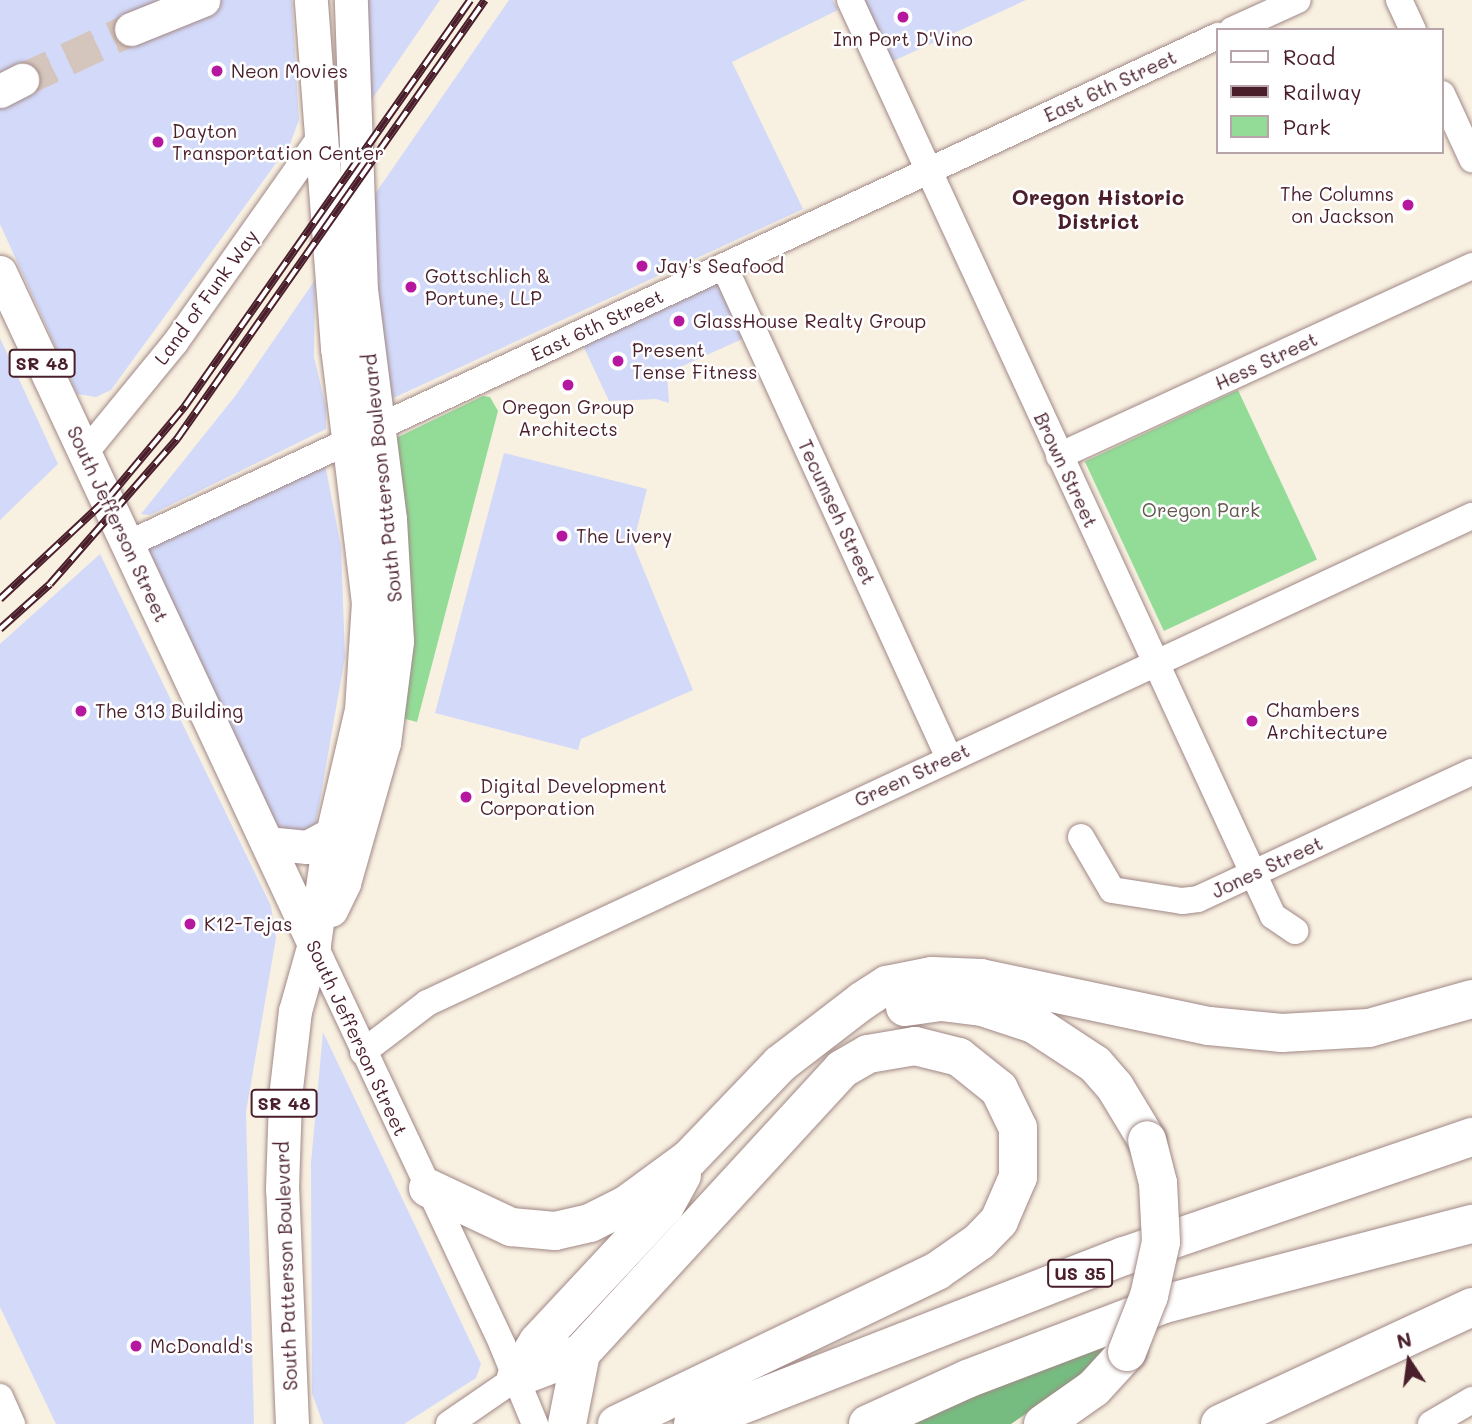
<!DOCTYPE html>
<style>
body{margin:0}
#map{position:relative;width:1472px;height:1424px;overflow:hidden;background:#f8f0e1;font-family:Mali,sans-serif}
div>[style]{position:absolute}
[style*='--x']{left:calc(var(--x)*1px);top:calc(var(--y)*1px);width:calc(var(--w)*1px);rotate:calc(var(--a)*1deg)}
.built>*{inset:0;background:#d3d9f9}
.green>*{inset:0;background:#93dc98;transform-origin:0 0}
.forest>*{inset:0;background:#76bc80}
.major-tunnel>*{height:33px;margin-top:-16.5px;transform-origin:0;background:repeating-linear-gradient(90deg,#d5c6bd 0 33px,transparent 0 50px)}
.roads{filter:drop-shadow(0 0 2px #a18886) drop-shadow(0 0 2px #a18886)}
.minor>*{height:26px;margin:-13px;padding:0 13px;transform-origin:13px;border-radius:13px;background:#fff}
.major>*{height:33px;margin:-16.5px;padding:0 16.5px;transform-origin:16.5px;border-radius:16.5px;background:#fff}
.highway>*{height:38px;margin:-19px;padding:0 19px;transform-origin:19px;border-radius:19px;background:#fff}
.rail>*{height:8px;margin-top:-4px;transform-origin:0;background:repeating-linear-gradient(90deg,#fff 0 16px,#4a1f2b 0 32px);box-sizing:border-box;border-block:2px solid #4a1f2b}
.bridges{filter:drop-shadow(0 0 2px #a18886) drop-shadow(0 0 2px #a18886)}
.highway-bridge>*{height:38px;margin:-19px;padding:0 19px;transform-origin:19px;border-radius:19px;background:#fff}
.dots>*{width:19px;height:19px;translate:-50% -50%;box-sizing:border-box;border:4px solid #fff;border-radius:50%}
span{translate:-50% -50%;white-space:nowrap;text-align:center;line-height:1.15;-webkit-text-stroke:5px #fff;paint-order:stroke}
.shield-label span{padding:2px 5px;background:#fff;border:2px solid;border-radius:5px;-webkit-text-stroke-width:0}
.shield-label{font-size:18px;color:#4a1f2b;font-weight:700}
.poi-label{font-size:19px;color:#4a1f2b}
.left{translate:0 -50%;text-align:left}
.right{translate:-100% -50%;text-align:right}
.street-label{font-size:19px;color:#4a1f2b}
.park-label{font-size:19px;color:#60584c}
.neighbourhood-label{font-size:21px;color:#4a1f2b;font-weight:700}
.legend{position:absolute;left:1216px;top:28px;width:228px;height:126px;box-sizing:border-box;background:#fff;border:2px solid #b7a5aa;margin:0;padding:9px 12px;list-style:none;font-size:21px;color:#4a1f2b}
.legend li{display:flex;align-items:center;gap:14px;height:35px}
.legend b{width:35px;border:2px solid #b7a5aa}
.north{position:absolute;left:1374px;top:1326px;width:70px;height:70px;-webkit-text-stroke:5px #fff;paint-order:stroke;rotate:347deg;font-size:19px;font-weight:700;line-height:28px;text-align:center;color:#4a1f2b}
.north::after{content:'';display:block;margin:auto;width:24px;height:32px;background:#4a1f2b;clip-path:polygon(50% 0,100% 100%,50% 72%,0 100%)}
</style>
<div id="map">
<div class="built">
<i style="clip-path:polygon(0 0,292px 0,299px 120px,290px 144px,111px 390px,96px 397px,77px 394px,0 224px)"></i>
<i style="clip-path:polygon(364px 0,440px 0,370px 102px)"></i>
<i style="clip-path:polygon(509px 0,833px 0,838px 10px,732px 62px,803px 209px,389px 400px,366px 207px)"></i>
<i style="clip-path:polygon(860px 0,1026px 0,891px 62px)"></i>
<i style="clip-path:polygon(731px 268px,760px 331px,667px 373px,669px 403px,656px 399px,609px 401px,580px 339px)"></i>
<i style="clip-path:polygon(315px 280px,314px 357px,326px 407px,326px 429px,150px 515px,141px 514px,236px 395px)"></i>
<i style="clip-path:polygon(0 338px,58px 464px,0 520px)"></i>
<i style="clip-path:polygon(504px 453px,647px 489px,633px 544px,693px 690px,581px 739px,578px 750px,435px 713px)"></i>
<i style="clip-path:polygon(325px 464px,341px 547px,345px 657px,316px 823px,304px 836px,288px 836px,277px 825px,143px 549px)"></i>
<i style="clip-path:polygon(100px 554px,271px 906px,276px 938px,246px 1112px,254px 1424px,56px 1424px,0 1307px,0 644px)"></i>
<i style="clip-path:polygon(323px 1032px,481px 1364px,476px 1378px,404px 1424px,323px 1424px,312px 1393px,311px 1163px)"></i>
</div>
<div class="green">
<i style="left:1238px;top:390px;width:187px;height:169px;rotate:65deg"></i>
<i style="clip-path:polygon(483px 396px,490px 397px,498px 411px,417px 722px,402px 718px,394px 439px)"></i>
</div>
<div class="forest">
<i style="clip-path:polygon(1107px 1346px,1080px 1377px,1011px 1424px,909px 1424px,1044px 1366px)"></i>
</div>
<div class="major-tunnel">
<i style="--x:22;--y:80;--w:120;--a:-25.1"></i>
</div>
<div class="roads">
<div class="minor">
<i style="--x:850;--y:0;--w:962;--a:65.22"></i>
<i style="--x:1253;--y:873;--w:47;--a:65.1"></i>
<i style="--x:1273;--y:916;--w:27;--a:34"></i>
<i style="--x:1399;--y:0;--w:33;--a:65"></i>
<i style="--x:1232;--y:30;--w:72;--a:-24.4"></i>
<i style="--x:1442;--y:94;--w:72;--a:65.2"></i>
<i style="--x:724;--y:266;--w:541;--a:65.42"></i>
<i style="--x:85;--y:453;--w:142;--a:-50.7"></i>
<i style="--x:175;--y:343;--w:253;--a:-54.8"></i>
<i style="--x:1059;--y:456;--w:455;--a:-24.7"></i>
<i style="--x:128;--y:544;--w:1203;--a:-24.99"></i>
<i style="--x:1081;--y:837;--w:61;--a:59.7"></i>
<i style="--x:1112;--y:890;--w:71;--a:8.9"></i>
<i style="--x:1182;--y:901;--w:16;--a:-7"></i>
<i style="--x:1198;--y:899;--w:302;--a:-24.9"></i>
<i style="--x:314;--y:944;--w:442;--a:64.8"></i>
<i style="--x:502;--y:1344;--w:87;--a:67.6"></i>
<i style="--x:363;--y:1052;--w:81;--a:-37.4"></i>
<i style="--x:427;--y:1003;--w:1153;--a:-24.99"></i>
<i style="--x:0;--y:1397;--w:30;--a:66"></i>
<i style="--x:449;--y:1424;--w:81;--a:-34.5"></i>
<i style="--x:1431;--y:1424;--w:48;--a:-30.3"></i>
</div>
<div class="major">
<i style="--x:131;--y:29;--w:78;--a:-21.9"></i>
<i style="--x:0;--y:91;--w:25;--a:-27"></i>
<i style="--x:0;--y:272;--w:742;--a:64.96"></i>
<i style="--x:267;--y:843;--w:40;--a:5.7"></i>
<i style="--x:307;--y:847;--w:30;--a:-28"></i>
<i style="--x:331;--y:910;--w:30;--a:-64"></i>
<i style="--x:344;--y:883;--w:146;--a:-74.1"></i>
<i style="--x:384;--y:743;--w:103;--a:-82.7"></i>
<i style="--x:397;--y:641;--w:122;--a:-93.3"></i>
<i style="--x:390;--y:519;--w:230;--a:-97.2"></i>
<i style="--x:361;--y:291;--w:291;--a:-92"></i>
<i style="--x:292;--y:1424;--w:235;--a:-92.4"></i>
<i style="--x:282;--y:1189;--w:92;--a:-88.1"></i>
<i style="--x:285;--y:1097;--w:87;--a:-83.4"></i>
<i style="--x:295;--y:1011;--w:70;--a:-74.2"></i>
<i style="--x:314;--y:944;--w:85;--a:-81.9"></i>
<i style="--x:326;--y:860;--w:154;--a:-76.9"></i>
<i style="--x:361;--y:710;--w:107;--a:-86.3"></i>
<i style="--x:368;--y:603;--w:257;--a:-96.9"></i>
<i style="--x:337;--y:348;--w:349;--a:-94.3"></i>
</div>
<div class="highway">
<i style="--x:905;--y:1007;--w:36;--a:-8"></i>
<i style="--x:941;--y:1002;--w:41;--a:7"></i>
<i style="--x:982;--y:1007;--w:55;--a:18.1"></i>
<i style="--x:1034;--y:1024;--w:73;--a:33.3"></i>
<i style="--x:1095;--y:1064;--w:30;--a:49"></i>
<i style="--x:1115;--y:1087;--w:62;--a:58.9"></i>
<i style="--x:428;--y:1188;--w:92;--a:25.2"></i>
<i style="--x:511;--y:1227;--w:44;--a:5.2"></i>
<i style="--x:555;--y:1231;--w:36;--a:-13"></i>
<i style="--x:590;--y:1223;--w:40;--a:-26.6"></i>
<i style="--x:626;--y:1205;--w:79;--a:-36.3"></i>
<i style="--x:690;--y:1158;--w:130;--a:-46.2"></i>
<i style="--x:780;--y:1064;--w:103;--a:-37.5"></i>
<i style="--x:862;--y:1001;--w:30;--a:-33"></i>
<i style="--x:887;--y:985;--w:46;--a:-11.3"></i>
<i style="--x:932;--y:976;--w:49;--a:2.3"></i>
<i style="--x:981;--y:978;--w:233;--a:11.9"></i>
<i style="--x:1209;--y:1026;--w:73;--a:5.5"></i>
<i style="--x:1282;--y:1033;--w:87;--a:-3.3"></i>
<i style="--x:1369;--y:1028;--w:107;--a:-15.7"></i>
<i style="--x:516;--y:1378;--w:70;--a:-21"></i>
<i style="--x:581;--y:1353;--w:386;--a:-47.4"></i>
<i style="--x:842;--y:1069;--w:30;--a:-30"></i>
<i style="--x:868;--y:1054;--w:48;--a:-9.7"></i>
<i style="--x:915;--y:1046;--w:45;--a:14"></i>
<i style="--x:959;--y:1057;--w:51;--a:38.7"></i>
<i style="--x:999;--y:1089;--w:43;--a:64"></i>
<i style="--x:1018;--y:1128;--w:49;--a:90"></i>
<i style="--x:1018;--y:1177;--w:48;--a:113.4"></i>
<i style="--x:999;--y:1221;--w:28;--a:134"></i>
<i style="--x:980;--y:1241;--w:52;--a:145.1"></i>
<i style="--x:937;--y:1271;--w:355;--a:154.4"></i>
<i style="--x:516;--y:1378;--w:42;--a:-58.6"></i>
<i style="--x:538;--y:1342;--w:186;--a:-47"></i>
<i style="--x:665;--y:1206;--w:35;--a:-61"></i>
<i style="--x:567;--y:1424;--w:72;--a:-78.8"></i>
<i style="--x:693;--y:1424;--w:463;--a:-21.3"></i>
<i style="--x:1124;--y:1256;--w:368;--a:-18.9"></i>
<i style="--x:868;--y:1424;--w:109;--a:-24.4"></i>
<i style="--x:967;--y:1379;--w:211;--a:-20.8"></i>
<i style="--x:1164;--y:1304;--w:318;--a:-14.6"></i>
<i style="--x:1043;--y:1424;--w:62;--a:-35.2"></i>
<i style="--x:1094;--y:1388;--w:49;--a:-47.5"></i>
<i style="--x:1220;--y:1424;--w:278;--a:-24.9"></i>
</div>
</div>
<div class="rail">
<i style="--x:0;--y:599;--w:149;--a:-43.1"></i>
<i style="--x:109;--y:497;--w:119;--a:-50.1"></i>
<i style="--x:185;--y:406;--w:496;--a:-54.9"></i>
<i style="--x:0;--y:629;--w:67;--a:-42"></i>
<i style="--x:50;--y:584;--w:193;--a:-48.8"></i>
<i style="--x:177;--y:439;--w:536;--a:-54.95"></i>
</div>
<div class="bridges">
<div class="highway-bridge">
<i style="--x:1127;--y:1352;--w:60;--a:-68.6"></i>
<i style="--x:1149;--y:1296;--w:55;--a:-77.5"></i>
<i style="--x:1161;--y:1242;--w:59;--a:-92.9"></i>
<i style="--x:1158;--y:1183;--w:44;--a:-104.3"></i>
</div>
</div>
<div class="dots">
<i style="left:903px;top:17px;background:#b5179e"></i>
<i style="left:217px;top:71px;background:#b5179e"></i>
<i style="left:158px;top:142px;background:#b5179e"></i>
<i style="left:1408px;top:205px;background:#b5179e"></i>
<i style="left:642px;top:266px;background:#b5179e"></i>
<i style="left:411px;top:287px;background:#b5179e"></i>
<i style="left:679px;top:321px;background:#b5179e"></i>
<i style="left:618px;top:361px;background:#b5179e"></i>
<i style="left:568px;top:385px;background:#b5179e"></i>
<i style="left:562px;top:536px;background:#b5179e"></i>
<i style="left:81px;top:711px;background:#b5179e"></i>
<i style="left:1252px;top:721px;background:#b5179e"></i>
<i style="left:466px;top:797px;background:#b5179e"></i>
<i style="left:190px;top:924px;background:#b5179e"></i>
<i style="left:136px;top:1346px;background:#b5179e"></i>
</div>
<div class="shield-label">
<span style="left:42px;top:363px">SR 48</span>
<span style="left:284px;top:1103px">SR 48</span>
<span style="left:1080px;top:1273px">US 35</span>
</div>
<div class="poi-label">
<span style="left:903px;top:39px">Inn Port D'Vino</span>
<span class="left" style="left:231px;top:71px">Neon Movies</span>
<span class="left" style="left:172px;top:142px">Dayton<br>Transportation Center</span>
<span class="right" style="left:1394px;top:205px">The Columns<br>on Jackson</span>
<span class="left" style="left:656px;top:266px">Jay's Seafood</span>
<span class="left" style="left:425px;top:287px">Gottschlich &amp;<br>Portune, LLP</span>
<span class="left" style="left:693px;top:321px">GlassHouse Realty Group</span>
<span class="left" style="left:632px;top:361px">Present<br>Tense Fitness</span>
<span style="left:568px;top:418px">Oregon Group<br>Architects</span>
<span class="left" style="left:576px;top:536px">The Livery</span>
<span class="left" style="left:1266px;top:721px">Chambers<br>Architecture</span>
<span class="left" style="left:95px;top:711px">The 313 Building</span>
<span class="left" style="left:480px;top:797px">Digital Development<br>Corporation</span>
<span class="left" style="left:204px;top:924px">K12-Tejas</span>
<span class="left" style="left:150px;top:1346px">McDonald's</span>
</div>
<div class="street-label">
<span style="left:1110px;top:86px;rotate:-25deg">East 6th Street</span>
<span style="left:206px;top:297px;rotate:-54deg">Land of Funk Way</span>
<span style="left:597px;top:325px;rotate:-25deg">East 6th Street</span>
<span style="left:1266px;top:361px;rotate:-25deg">Hess Street</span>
<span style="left:1066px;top:470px;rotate:65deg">Brown Street</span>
<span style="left:382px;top:478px;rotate:-96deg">South Patterson Boulevard</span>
<span style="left:837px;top:512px;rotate:65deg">Tecumseh Street</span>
<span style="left:118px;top:524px;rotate:65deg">South Jefferson Street</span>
<span style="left:912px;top:775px;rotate:-25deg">Green Street</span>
<span style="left:1267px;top:867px;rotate:-25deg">Jones Street</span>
<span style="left:357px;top:1038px;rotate:65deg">South Jefferson Street</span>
<span style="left:286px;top:1266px;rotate:-92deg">South Patterson Boulevard</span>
</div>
<div class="park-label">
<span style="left:1201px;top:510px">Oregon Park</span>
</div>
<div class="neighbourhood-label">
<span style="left:1098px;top:209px">Oregon Historic<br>District</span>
</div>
<ul class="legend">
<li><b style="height:9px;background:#fff"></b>Road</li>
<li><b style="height:9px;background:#4a1f2b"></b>Railway</li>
<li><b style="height:19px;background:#93dc98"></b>Park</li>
</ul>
<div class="north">N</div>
</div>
